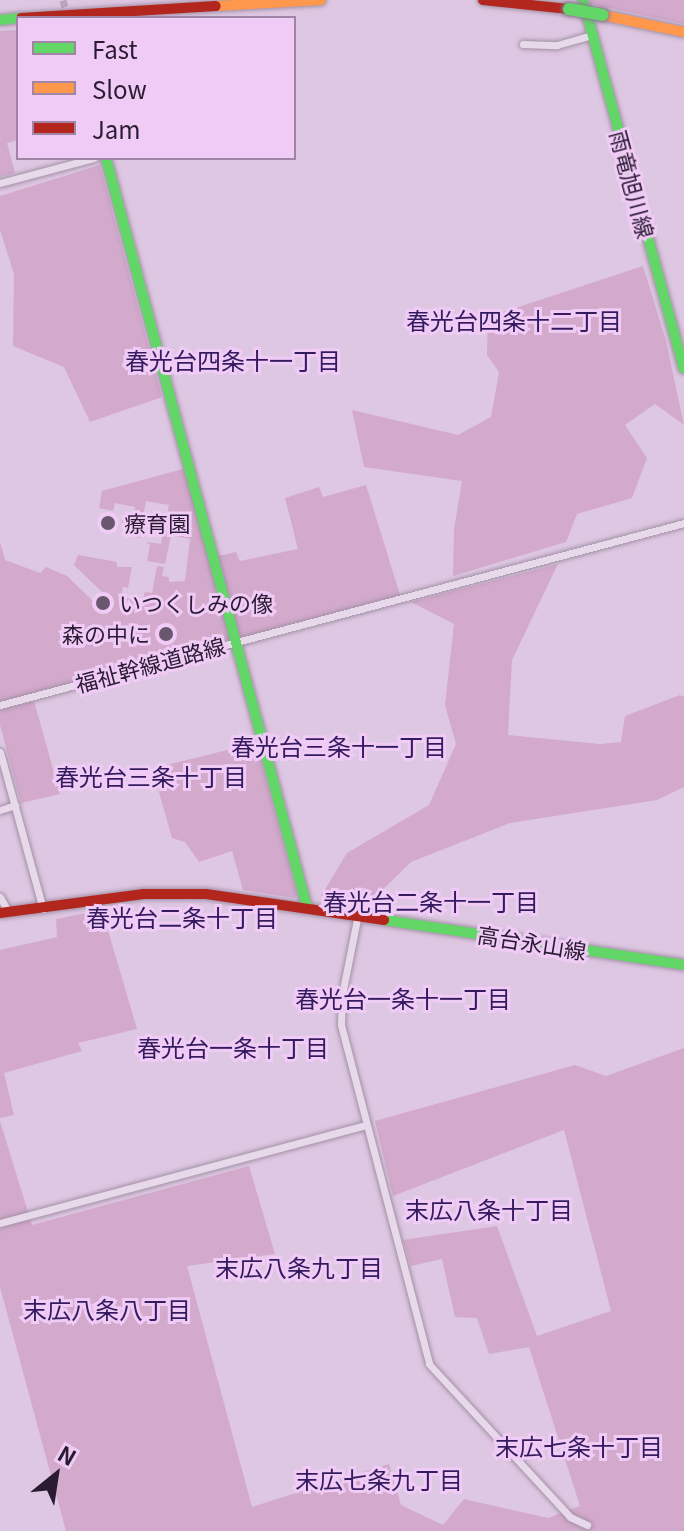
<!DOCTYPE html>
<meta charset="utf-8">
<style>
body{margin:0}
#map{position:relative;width:684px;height:1531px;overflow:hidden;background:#dec7e2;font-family:Georgia,"Noto Sans JP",serif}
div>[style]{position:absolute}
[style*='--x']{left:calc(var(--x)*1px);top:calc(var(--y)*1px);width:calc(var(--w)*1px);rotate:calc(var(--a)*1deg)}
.green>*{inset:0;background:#d3a9cc}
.street-tunnel>*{height:7px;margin-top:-3.5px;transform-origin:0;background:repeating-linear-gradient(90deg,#baa5bf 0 7px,transparent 0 10.5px)}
.roads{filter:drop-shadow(0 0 2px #a291a6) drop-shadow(0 0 2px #a291a6)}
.street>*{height:7px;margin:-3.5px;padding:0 3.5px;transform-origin:3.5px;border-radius:3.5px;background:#e7d9e9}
.fast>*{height:10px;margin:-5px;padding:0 5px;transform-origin:5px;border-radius:5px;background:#63d668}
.slow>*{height:10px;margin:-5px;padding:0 5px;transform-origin:5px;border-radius:5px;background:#ff974d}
.jam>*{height:10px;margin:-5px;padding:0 5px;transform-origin:5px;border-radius:5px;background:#b3261e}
.bridges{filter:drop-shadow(0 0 2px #87788c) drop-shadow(0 0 2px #87788c)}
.fast-bridge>*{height:12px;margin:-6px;padding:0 6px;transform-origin:6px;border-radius:6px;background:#63d668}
.dots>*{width:22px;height:22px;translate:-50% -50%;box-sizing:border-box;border:4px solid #efcbf5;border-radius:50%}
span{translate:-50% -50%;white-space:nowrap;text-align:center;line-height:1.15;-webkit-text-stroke:6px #efcbf5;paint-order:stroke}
.street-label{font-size:22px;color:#2a1b33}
.poi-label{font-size:22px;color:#2a1b33}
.left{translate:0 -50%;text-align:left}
.right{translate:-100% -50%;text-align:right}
.neighbourhood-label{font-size:24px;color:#341a5f}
.legend{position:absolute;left:16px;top:16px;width:280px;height:144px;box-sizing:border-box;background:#efcbf5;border:2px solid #a085a7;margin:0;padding:10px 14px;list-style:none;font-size:24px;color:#2a1b33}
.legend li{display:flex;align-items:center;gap:16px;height:40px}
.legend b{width:40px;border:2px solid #a085a7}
.north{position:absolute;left:16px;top:1435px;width:80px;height:80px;-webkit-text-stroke:6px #efcbf5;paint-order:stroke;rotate:30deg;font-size:22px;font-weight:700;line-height:32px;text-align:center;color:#2a1b33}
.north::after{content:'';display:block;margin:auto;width:28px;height:36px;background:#2a1b33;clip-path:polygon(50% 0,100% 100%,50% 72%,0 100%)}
</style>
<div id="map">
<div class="green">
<i style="clip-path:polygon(590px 0,684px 0,684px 24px,591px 4px)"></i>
<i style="clip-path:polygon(18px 30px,18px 140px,7px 143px,15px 173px,0 177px,0 31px)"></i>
<i style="clip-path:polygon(100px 165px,162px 397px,90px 422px,64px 367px,13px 346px,14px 274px,0 230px,0 196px)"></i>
<i style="clip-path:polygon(643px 266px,666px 341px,684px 425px,655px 404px,625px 425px,647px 458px,632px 498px,577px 514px,566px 542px,453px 576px,454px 529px,462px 481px,364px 467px,352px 410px,458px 435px,491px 417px,499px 372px,487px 355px,488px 317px)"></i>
<i style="clip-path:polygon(190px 467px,214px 557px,236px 552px,240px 561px,298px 549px,285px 498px,319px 487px,323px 497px,366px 485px,401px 598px,0 705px,0 542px,5px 560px,40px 573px,46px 567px,67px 576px,94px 602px,103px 593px,74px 565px,78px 555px,117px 562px,117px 567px,132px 567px,128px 588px,123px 587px,121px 597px,142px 602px,145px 592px,152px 593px,157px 566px,164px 567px,162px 576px,169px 577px,169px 582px,185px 581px,190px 539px,171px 535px,165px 564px,147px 561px,150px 545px,146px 542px,161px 544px,169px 505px,146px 501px,139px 538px,128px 535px,129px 530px,123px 529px,122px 520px,133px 522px,135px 507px,115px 503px,113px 511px,99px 508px,102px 491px)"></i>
<i style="clip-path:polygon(558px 564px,512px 660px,508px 735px,600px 744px,621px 742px,625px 716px,680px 695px,684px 697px,684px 787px,657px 800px,510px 823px,411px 862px,369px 903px,321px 896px,347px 853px,429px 805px,456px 744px,445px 705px,454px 624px,411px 602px)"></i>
<i style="clip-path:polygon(34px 701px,60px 794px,21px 803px,0 725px,0 710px)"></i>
<i style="clip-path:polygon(256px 743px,297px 895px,294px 898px,243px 890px,232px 851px,199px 862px,185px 842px,172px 838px,159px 792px,154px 768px)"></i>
<i style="clip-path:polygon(102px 910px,137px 1029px,78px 1043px,82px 1051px,4px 1073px,14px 1115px,0 1118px,0 950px,57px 937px,56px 919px)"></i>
<i style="clip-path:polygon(684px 1048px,684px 1531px,66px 1531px,0 1287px,0 1121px,32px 1225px,249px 1166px,275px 1254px,187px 1266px,252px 1507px,389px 1464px,401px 1505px,443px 1525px,464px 1499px,548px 1518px,580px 1506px,529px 1347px,489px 1354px,477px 1318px,455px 1317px,442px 1259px,411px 1266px,403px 1240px,497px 1226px,537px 1336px,611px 1311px,564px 1130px,393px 1196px,375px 1121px,575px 1065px,606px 1076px)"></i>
</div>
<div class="street-tunnel">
<i style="--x:63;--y:0;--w:18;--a:74"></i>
</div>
<div class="roads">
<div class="street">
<i style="--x:523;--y:44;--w:34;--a:2"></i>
<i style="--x:557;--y:45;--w:37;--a:-16"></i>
<i style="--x:0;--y:183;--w:97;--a:-14.9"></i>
<i style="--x:0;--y:705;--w:708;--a:-14.9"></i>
<i style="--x:0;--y:752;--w:163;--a:74.7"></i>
<i style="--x:0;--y:810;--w:16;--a:-18"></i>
<i style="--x:0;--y:897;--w:18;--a:61"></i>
<i style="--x:358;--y:914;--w:83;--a:101.2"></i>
<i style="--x:342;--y:995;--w:30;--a:92"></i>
<i style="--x:341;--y:1025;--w:350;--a:75.4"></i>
<i style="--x:429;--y:1364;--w:208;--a:47.3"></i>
<i style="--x:570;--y:1517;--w:19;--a:25"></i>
<i style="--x:0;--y:1223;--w:379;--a:-15"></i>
</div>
<div class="fast">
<i style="--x:583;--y:0;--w:382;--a:74.7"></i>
<i style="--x:0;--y:20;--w:18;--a:-6"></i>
<i style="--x:106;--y:158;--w:776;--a:74.98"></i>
<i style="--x:384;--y:920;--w:303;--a:8.5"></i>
</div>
<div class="slow">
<i style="--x:216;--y:6;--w:105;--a:-3.3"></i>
<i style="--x:602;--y:15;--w:84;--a:11.7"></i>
</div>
<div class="jam">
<i style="--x:483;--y:0;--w:86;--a:6"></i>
<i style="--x:21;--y:18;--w:195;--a:-3.5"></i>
<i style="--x:0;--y:913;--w:145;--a:-7.5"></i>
<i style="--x:144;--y:894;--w:62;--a:0"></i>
<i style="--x:206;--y:894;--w:180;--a:8.3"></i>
</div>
</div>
<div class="bridges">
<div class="fast-bridge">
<i style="--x:569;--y:9;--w:34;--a:10"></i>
</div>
</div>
<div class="dots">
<i style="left:108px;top:523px;background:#695770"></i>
<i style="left:103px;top:603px;background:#695770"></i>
<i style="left:166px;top:634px;background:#695770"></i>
</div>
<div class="street-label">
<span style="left:633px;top:184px;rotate:75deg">雨竜旭川線</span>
<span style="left:150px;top:664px;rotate:-15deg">福祉幹線道路線</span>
<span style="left:532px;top:942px;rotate:9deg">高台永山線</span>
</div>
<div class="poi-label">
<span class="left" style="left:124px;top:523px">療育園</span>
<span class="left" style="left:119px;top:603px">いつくしみの像</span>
<span class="right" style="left:150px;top:634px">森の中に</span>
</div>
<div class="neighbourhood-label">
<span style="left:514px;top:320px">春光台四条十二丁目</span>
<span style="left:233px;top:360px">春光台四条十一丁目</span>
<span style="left:339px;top:746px">春光台三条十一丁目</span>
<span style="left:151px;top:776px">春光台三条十丁目</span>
<span style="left:431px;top:901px">春光台二条十一丁目</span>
<span style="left:182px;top:917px">春光台二条十丁目</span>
<span style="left:403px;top:998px">春光台一条十一丁目</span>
<span style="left:233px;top:1047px">春光台一条十丁目</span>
<span style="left:489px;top:1209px">末広八条十丁目</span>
<span style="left:299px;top:1267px">末広八条九丁目</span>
<span style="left:107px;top:1309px">末広八条八丁目</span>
<span style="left:579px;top:1446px">末広七条十丁目</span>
<span style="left:379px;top:1479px">末広七条九丁目</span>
</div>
<ul class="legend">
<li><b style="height:10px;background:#63d668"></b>Fast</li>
<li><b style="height:10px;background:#ff974d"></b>Slow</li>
<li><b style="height:10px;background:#b3261e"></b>Jam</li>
</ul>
<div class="north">N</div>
</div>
